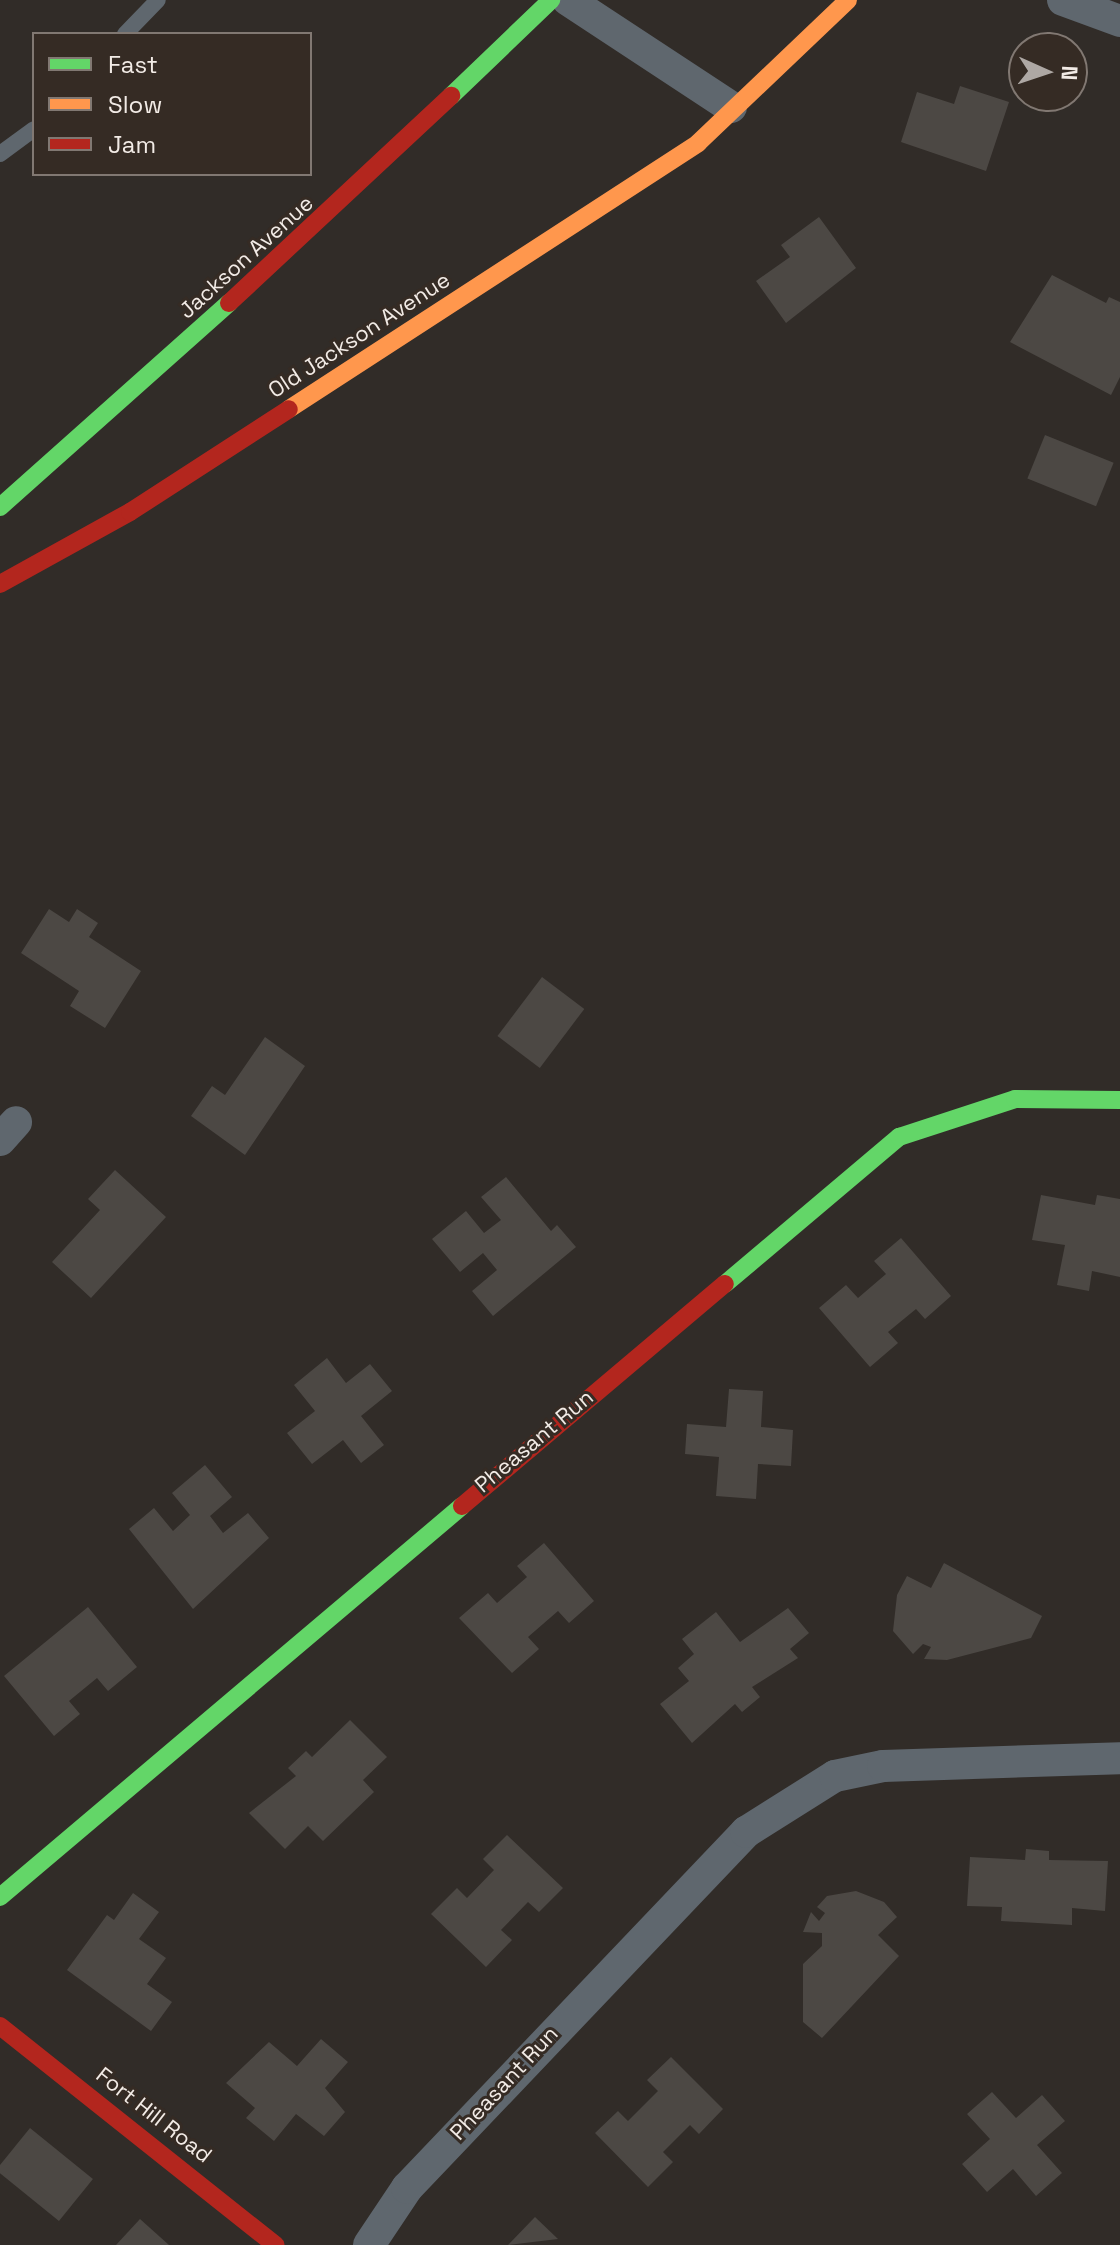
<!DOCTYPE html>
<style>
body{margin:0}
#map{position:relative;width:1120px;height:2245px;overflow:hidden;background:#312c28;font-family:"Space Grotesk",sans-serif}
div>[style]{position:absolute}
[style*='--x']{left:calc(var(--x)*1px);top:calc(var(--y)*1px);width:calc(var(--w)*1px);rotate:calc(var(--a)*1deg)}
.building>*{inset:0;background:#4c4844;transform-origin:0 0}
.lane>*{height:16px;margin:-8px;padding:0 8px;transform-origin:8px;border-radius:8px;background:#5f676e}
.street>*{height:32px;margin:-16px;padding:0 16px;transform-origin:16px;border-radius:16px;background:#5f676e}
.fast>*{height:18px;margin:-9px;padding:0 9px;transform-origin:9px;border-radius:9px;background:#63d668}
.slow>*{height:18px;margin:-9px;padding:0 9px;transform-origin:9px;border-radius:9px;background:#ff974d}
.jam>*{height:18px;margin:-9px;padding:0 9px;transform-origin:9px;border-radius:9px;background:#b3261e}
span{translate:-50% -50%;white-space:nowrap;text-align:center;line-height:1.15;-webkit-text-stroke:6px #352b24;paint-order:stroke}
.street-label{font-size:22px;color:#f2ebe6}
.legend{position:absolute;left:32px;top:32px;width:280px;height:144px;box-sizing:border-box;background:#352b24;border:2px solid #817872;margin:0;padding:10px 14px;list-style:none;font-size:24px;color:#f2ebe6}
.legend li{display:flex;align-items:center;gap:16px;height:40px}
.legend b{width:40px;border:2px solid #817872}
.north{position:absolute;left:1008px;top:32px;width:80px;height:80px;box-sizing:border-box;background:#352b24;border:2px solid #817872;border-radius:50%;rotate:93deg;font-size:22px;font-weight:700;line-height:32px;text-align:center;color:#f2ebe6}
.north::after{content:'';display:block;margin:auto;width:28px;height:36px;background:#aea8a4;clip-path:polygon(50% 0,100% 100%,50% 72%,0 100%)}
</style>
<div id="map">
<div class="building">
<i style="clip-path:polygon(960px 86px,1009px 102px,986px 171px,901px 142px,917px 92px,954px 104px)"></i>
<i style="clip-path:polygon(819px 217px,856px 268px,786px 323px,756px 281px,790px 257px,781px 245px)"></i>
<i style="clip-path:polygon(1052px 275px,1106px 303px,1109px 297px,1120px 302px,1120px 377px,1111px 395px,1010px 342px)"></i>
<i style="left:1045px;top:435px;width:74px;height:47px;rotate:22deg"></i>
<i style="clip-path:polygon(49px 909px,69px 922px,77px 909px,98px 923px,89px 937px,141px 971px,105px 1028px,70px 1006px,79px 991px,21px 953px)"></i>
<i style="left:542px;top:977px;width:53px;height:74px;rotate:37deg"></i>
<i style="clip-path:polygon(265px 1037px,305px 1066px,245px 1155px,191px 1116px,212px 1086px,225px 1095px)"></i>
<i style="clip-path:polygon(115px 1170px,166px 1217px,91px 1298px,52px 1262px,100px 1210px,88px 1199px)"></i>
<i style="clip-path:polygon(506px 1177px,551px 1231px,557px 1225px,576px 1247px,493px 1316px,472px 1291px,497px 1270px,483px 1253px,460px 1272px,432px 1239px,466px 1211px,484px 1233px,501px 1220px,481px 1197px)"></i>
<i style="clip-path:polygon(1041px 1195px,1095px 1205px,1097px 1195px,1120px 1199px,1120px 1277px,1092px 1271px,1089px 1291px,1057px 1285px,1065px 1245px,1032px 1240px)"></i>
<i style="clip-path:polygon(901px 1238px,951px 1296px,925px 1319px,916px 1309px,888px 1332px,898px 1343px,870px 1367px,819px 1308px,846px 1285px,858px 1298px,886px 1274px,874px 1261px)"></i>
<i style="clip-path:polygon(327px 1358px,346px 1383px,370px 1364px,392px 1391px,361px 1416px,384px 1445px,361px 1463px,343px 1440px,312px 1464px,287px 1433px,315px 1411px,294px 1385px)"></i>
<i style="clip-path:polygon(729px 1389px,763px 1391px,761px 1427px,793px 1430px,791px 1466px,758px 1464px,756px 1499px,716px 1496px,719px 1457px,685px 1454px,687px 1424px,726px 1427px)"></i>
<i style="clip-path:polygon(205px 1465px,232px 1497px,210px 1516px,223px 1533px,248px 1513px,269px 1538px,193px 1609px,129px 1529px,154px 1508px,173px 1531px,190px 1515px,172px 1493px)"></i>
<i style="clip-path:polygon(544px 1543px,594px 1601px,569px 1623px,558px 1611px,528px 1637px,539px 1649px,512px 1673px,459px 1618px,488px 1593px,497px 1603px,527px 1577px,517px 1566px)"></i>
<i style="clip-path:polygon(944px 1563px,1042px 1616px,1031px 1638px,947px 1660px,924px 1659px,931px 1647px,923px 1644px,913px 1654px,893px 1631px,897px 1595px,907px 1576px,931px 1588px)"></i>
<i style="clip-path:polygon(88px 1607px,137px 1667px,108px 1691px,97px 1678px,69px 1701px,80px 1714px,54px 1736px,4px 1676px)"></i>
<i style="clip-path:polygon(788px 1608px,809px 1633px,790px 1649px,798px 1658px,752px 1687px,760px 1697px,742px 1712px,735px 1704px,692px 1743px,660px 1704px,689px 1681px,678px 1668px,694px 1654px,682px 1639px,716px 1612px,740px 1642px)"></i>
<i style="clip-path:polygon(350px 1720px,387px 1757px,363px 1780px,374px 1792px,323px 1841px,308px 1826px,285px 1849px,249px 1813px,296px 1776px,288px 1768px,306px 1751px,312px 1757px)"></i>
<i style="clip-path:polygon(507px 1835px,563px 1888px,539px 1912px,528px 1902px,501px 1930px,512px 1940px,486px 1967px,431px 1914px,457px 1888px,467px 1898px,494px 1870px,483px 1859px)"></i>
<i style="clip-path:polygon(1026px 1849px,1049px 1851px,1049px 1860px,1108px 1861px,1105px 1911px,1072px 1908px,1072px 1925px,1001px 1921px,1002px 1907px,967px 1906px,970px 1857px,1025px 1860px)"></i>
<i style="clip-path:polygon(856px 1891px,884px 1902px,897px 1917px,878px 1935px,899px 1956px,822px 2038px,803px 2022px,803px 1964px,822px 1946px,822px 1933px,803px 1932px,811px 1912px,819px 1921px,825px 1913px,817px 1907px,827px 1896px)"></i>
<i style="clip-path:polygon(133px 1893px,159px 1912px,139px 1939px,166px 1958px,147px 1984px,172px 2002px,151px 2031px,67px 1970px,107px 1915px,114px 1920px)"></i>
<i style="clip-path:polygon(321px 2039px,348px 2062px,325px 2088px,345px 2112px,324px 2136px,296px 2114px,274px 2141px,246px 2118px,255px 2108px,226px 2083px,269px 2042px,297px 2066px)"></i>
<i style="clip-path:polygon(671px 2057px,723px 2109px,699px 2134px,690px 2125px,663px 2152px,673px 2162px,648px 2187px,595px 2133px,618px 2111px,628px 2121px,658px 2091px,647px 2080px)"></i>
<i style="clip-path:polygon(992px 2092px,1016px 2118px,1042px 2095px,1065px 2121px,1037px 2145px,1062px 2173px,1036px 2196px,1013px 2169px,987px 2192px,962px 2164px,990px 2139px,967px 2114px)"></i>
<i style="left:30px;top:2128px;width:81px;height:54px;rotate:39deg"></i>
<i style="clip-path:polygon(535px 2217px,558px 2239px,508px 2245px)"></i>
<i style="clip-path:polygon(140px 2219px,169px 2245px,116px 2245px)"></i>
</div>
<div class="lane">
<i style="--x:125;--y:34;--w:47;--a:-45.9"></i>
<i style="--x:0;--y:154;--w:42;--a:-36.3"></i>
</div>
<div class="street">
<i style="--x:568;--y:0;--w:195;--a:33.3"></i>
<i style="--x:1063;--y:0;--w:61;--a:20.2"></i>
<i style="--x:0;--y:1140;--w:24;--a:-48"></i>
<i style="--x:369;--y:2245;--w:69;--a:-56.3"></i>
<i style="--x:407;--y:2188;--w:492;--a:-46.4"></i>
<i style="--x:746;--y:1832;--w:105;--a:-32.2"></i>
<i style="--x:835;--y:1776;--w:49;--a:-11.8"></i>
<i style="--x:883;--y:1766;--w:237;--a:-1.9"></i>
</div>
<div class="fast">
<i style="--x:451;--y:96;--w:139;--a:-43.8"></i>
<i style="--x:0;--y:507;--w:307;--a:-41.7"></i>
<i style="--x:725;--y:1284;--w:228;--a:-40.2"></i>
<i style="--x:899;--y:1137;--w:122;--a:-18.1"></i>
<i style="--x:1015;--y:1099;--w:105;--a:0.5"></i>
<i style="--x:0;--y:1897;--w:605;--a:-40.24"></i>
</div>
<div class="slow">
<i style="--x:289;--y:409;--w:488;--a:-33"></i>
<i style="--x:698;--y:143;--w:207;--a:-43.6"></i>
</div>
<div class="jam">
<i style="--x:229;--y:303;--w:304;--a:-43"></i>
<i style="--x:0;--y:584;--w:149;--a:-29"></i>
<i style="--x:130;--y:512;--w:189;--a:-32.9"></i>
<i style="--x:462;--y:1506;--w:344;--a:-40.2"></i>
<i style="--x:0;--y:2026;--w:352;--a:38.5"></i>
</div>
<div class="street-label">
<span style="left:246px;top:257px;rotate:-42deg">Jackson Avenue</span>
<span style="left:359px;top:335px;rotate:-33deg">Old Jackson Avenue</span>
<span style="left:534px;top:1441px;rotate:-40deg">Pheasant Run</span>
<span style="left:504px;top:2083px;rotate:-47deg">Pheasant Run</span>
<span style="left:154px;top:2115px;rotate:38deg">Fort Hill Road</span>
</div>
<ul class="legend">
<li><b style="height:10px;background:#63d668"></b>Fast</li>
<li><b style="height:10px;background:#ff974d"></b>Slow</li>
<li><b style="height:10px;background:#b3261e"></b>Jam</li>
</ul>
<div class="north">N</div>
</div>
